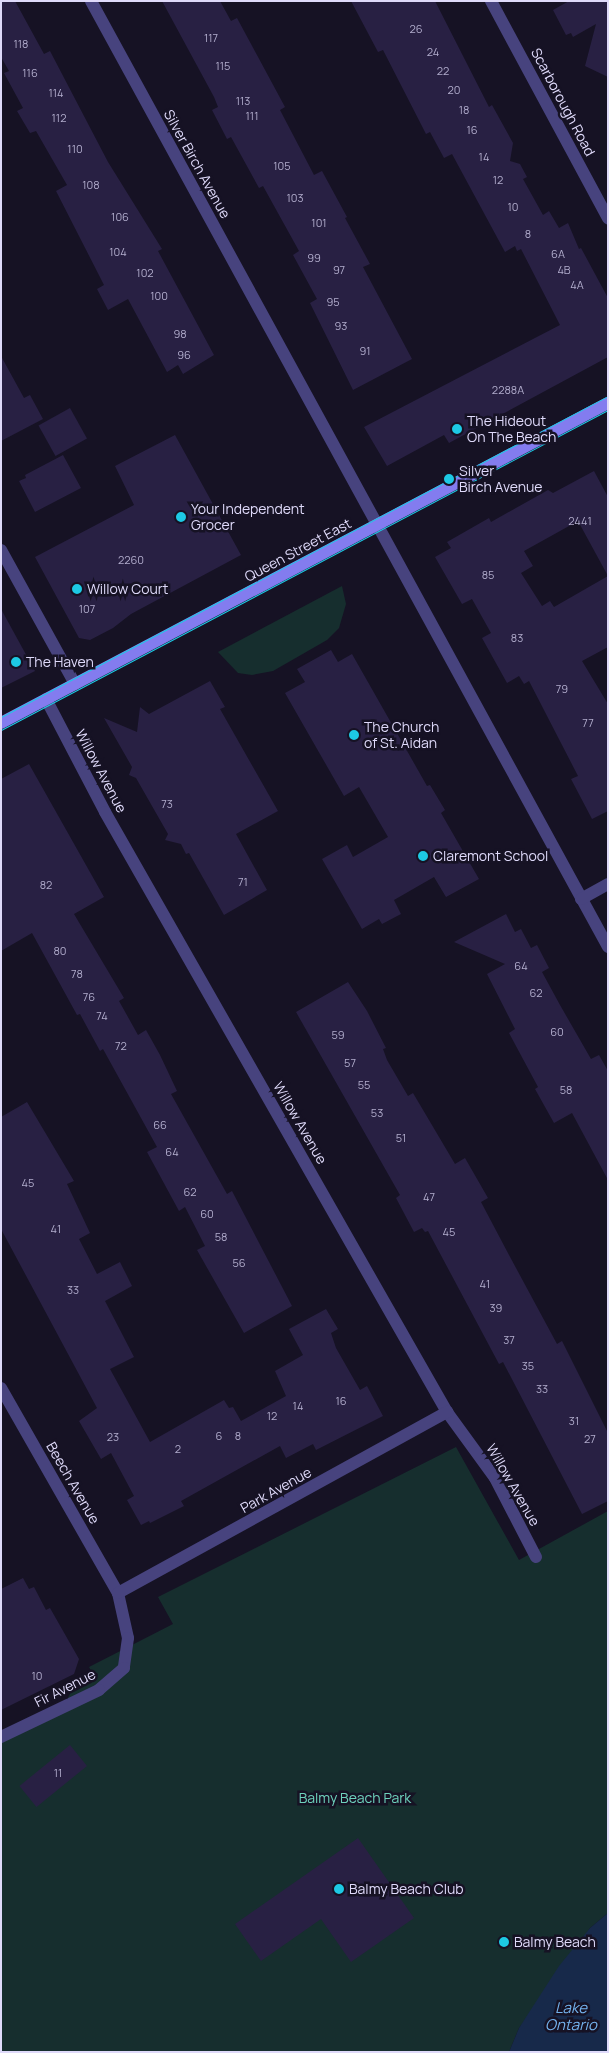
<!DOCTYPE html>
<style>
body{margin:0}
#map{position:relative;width:609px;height:2053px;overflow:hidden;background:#161224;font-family:Manrope,sans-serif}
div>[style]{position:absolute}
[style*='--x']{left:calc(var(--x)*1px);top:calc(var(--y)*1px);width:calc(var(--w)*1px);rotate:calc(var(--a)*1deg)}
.green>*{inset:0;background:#162e2e}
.water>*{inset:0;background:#17294a}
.building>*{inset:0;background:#282043;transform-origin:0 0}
.minor>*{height:12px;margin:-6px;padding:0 6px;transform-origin:6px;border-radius:6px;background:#47437e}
.secondary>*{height:12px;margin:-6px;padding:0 6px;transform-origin:6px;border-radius:6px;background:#837cef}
.tram>*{height:1px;margin:-0.5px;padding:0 0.5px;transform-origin:0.5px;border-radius:0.5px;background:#1dc9e4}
.dots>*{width:14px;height:14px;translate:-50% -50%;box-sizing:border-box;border:2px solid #161224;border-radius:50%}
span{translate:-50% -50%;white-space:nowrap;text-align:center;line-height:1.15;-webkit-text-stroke:5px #161224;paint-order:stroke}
.number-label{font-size:11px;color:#b1accc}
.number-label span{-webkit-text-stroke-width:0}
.street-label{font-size:14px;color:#dfdafa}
.poi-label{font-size:14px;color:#dfdafa}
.left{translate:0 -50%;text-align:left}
.park-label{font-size:14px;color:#6ed2bc}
.water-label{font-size:15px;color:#74b2ee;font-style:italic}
.frame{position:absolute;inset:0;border:2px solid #dfdafa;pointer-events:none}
</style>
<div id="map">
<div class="green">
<i style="clip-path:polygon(342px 586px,346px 604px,339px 628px,327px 640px,273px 671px,252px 675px,238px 673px,218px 652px)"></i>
<i style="clip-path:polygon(456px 1447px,519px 1560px,608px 1511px,608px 1913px,590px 1928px,519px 2028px,509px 2052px,1px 2052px,1px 1741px,62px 1709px,71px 1692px,96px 1679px,89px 1667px,173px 1624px,158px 1597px)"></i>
</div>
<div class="water">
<i style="clip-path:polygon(608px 1913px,608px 2052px,509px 2052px,519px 2028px,559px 1966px,590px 1928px)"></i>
</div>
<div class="building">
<i style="clip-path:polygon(1px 1px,15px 1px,44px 54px,50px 51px,108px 162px,162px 249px,158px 251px,214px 355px,183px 374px,178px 365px,167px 372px,128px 299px,108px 310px,97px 289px,104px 285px,56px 191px,67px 185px,36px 131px,30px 133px,17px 111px,23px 108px,4px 73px,9px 71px,1px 57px)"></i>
<i style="clip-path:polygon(162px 1px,220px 1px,231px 21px,237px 18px,285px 107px,280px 110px,314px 175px,322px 171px,347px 217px,345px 218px,370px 264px,363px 267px,412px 359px,353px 390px,310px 303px,317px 299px,293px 255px,299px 251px,263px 186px,259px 188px,231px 137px,227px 139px,212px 110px,218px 107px,214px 97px)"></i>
<i style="clip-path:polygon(351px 1px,435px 1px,489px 107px,492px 105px,513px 143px,510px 161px,520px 164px,527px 177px,523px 179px,543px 215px,549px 211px,559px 228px,568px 223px,579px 249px,581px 248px,608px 298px,608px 357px,449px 443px,444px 435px,387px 466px,364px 427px,560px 325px,521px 249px,517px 251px,515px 246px,505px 252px,452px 154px,444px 158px,430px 132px,426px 134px,383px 50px,378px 52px)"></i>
<i style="clip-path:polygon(569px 1px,608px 1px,608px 77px,585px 66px,596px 24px,573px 37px,571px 33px,566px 35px,553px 10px)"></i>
<i style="clip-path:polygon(1px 356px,24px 398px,30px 395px,43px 419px,1px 441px)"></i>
<i style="left:70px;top:408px;width:35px;height:36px;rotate:61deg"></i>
<i style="clip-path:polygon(175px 435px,241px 555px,131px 614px,113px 628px,90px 640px,79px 638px,35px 557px,134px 505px,115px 466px)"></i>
<i style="clip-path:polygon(63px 455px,81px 488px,35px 512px,19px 481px,26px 478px,25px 475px)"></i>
<i style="clip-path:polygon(evenodd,594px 471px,608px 497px,608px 647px,582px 661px,608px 704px,608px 811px,592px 819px,571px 779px,578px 776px,529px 681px,524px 684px,519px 676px,507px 683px,482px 638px,491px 633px,472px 599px,462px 604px,435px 557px,451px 548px,447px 542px,489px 518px,491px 522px,548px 490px,553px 493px,594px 471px,578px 521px,608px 576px,554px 607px,550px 601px,542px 606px,521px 573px,533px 566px,524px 551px,578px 521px)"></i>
<i style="clip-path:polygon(1px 609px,35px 671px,1px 688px)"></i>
<i style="clip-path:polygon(331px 650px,338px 662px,352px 654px,427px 786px,430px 785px,445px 810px,441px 813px,479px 879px,446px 897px,434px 877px,394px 900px,401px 914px,382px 924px,379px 919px,362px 929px,322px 859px,347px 845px,353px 857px,388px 837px,359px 787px,344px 796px,285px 693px,305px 682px,297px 669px)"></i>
<i style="clip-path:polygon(210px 681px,225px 707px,220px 709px,278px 811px,236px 834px,267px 890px,224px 915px,189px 853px,186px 854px,181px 844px,165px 840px,168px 834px,136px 778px,129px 775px,132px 767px,104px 718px,137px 732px,140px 707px,149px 714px)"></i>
<i style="clip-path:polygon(29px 764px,104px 897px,74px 914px,124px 998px,119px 1001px,138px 1035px,146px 1030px,160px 1055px,177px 1091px,171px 1094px,227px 1194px,232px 1191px,292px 1306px,244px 1333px,197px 1250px,205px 1246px,185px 1207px,179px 1211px,147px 1152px,157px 1147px,103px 1049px,100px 1051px,80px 1014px,77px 1015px,32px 933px,1px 951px,1px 779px)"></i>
<i style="clip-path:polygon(506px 914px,515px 932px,521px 929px,531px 948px,537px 945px,549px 968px,542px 972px,560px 1005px,591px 1059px,599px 1055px,608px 1071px,608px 1180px,572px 1113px,554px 1123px,535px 1089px,538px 1087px,509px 1033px,515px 1029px,487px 974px,505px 964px,454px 942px)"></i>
<i style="clip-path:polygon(348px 982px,367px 1011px,386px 1048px,383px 1049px,387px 1060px,408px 1096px,413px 1093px,455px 1164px,465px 1158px,488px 1198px,481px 1202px,509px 1255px,557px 1344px,562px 1341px,608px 1433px,608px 1501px,582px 1514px,503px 1362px,499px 1364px,428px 1231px,425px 1232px,422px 1228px,414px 1232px,396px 1198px,400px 1195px,296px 1012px)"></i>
<i style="clip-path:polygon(27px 1102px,74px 1181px,67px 1184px,90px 1233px,79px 1239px,97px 1274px,120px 1262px,132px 1286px,105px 1301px,134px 1357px,110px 1369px,150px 1442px,224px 1400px,229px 1408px,233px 1407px,241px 1421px,286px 1396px,275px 1371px,303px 1355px,289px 1329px,326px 1309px,338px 1329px,331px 1333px,336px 1348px,360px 1390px,367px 1386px,383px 1416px,316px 1450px,313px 1444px,286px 1458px,280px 1446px,181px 1501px,184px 1506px,150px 1523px,149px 1521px,141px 1525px,127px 1500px,134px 1496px,111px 1453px,101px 1459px,79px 1421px,97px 1408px,1px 1229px,1px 1117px)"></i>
<i style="clip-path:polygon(23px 1578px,29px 1589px,34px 1587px,46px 1610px,50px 1608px,79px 1659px,74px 1674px,1px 1710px,1px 1589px)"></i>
<i style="left:70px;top:1745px;width:27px;height:65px;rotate:51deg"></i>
<i style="clip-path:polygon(358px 1838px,414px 1918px,351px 1962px,321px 1919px,261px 1961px,235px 1924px)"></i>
</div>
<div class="minor">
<i style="--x:91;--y:1;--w:1078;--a:61.34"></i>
<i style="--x:491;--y:1;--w:247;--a:61.7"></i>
<i style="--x:1;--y:550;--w:153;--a:61.1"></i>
<i style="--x:46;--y:699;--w:127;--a:62.4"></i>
<i style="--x:105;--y:812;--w:691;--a:60.32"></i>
<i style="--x:447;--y:1412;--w:82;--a:54"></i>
<i style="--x:495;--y:1478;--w:89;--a:62.6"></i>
<i style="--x:581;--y:899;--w:31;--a:-29"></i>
<i style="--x:1;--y:1388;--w:236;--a:60.3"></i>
<i style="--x:118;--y:1593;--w:46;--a:77.5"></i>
<i style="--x:128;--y:1638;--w:30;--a:98"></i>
<i style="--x:124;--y:1668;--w:33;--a:139"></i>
<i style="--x:99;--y:1690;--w:109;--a:154.4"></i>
<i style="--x:118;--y:1593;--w:376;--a:-28.8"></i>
</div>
<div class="secondary">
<i style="--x:1;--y:723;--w:686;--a:-27.8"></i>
</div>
<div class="tram">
<i style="--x:1;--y:717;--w:687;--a:-27.87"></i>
<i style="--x:1;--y:730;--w:686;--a:-27.8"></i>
</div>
<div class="dots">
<i style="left:457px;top:429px;background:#1dc9e4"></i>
<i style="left:449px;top:479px;background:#1dc9e4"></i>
<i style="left:181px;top:517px;background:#1dc9e4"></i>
<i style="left:77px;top:589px;background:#1dc9e4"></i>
<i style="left:16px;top:662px;background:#1dc9e4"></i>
<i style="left:354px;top:735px;background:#1dc9e4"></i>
<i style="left:423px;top:856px;background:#1dc9e4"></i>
<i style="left:339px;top:1889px;background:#1dc9e4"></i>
<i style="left:504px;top:1942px;background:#1dc9e4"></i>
</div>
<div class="number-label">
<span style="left:416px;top:29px">26</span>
<span style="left:211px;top:38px">117</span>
<span style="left:21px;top:44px">118</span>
<span style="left:433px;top:52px">24</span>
<span style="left:223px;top:66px">115</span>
<span style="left:443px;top:71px">22</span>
<span style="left:30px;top:73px">116</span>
<span style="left:454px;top:90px">20</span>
<span style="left:56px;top:93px">114</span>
<span style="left:243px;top:101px">113</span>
<span style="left:464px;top:110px">18</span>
<span style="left:252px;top:116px">111</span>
<span style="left:59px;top:118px">112</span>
<span style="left:472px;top:130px">16</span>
<span style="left:75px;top:149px">110</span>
<span style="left:484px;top:157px">14</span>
<span style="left:282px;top:166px">105</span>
<span style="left:498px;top:180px">12</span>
<span style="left:91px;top:185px">108</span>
<span style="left:295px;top:198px">103</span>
<span style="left:513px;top:207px">10</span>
<span style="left:120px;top:217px">106</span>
<span style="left:319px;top:223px">101</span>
<span style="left:528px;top:234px">8</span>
<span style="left:118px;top:252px">104</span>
<span style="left:558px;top:254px">6A</span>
<span style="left:314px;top:258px">99</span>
<span style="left:339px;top:270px">97</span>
<span style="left:564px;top:270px">4B</span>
<span style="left:145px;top:273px">102</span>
<span style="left:577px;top:285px">4A</span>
<span style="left:159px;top:296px">100</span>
<span style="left:333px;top:302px">95</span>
<span style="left:341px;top:326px">93</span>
<span style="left:180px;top:334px">98</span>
<span style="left:365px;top:351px">91</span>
<span style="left:184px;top:355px">96</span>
<span style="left:508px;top:390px">2288A</span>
<span style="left:580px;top:521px">2441</span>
<span style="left:131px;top:560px">2260</span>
<span style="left:488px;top:575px">85</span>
<span style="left:87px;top:609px">107</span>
<span style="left:517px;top:638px">83</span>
<span style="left:562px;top:689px">79</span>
<span style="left:588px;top:723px">77</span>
<span style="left:167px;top:804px">73</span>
<span style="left:243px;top:882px">71</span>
<span style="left:46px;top:885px">82</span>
<span style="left:60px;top:951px">80</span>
<span style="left:521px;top:966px">64</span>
<span style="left:77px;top:974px">78</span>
<span style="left:536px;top:993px">62</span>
<span style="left:89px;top:997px">76</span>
<span style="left:102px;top:1016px">74</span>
<span style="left:557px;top:1032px">60</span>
<span style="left:338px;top:1035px">59</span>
<span style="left:121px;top:1046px">72</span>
<span style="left:350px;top:1063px">57</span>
<span style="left:364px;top:1085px">55</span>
<span style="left:566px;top:1090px">58</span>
<span style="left:377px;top:1113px">53</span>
<span style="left:160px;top:1125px">66</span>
<span style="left:401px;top:1138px">51</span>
<span style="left:172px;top:1152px">64</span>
<span style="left:28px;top:1183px">45</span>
<span style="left:190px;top:1192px">62</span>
<span style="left:429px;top:1197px">47</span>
<span style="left:207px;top:1214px">60</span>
<span style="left:56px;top:1229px">41</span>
<span style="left:449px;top:1232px">45</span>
<span style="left:221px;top:1237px">58</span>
<span style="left:239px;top:1263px">56</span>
<span style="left:485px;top:1284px">41</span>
<span style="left:73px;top:1290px">33</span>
<span style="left:496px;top:1308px">39</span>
<span style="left:509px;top:1340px">37</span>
<span style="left:528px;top:1366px">35</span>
<span style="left:542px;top:1389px">33</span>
<span style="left:341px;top:1401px">16</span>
<span style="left:298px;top:1406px">14</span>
<span style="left:272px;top:1416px">12</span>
<span style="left:574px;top:1421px">31</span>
<span style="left:219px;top:1436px">6</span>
<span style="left:238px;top:1436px">8</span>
<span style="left:113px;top:1437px">23</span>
<span style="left:590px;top:1439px">27</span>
<span style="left:178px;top:1449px">2</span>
<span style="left:37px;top:1676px">10</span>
<span style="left:58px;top:1773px">11</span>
</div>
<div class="street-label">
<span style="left:563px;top:102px;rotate:62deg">Scarborough Road</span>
<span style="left:197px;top:164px;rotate:61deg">Silver Birch Avenue</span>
<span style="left:298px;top:550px;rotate:-28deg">Queen Street East</span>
<span style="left:101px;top:771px;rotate:62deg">Willow Avenue</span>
<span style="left:300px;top:1123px;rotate:60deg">Willow Avenue</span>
<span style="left:73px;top:1483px;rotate:60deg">Beech Avenue</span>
<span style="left:513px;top:1485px;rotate:60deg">Willow Avenue</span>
<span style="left:276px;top:1490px;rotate:-29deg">Park Avenue</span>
<span style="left:65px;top:1688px;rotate:-27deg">Fir Avenue</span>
</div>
<div class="poi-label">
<span class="left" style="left:467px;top:429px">The Hideout<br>On The Beach</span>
<span class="left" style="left:459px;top:479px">Silver<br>Birch Avenue</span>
<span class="left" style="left:191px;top:517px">Your Independent<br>Grocer</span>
<span class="left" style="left:87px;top:589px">Willow Court</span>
<span class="left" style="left:26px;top:662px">The Haven</span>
<span class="left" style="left:364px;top:735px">The Church<br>of St. Aidan</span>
<span class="left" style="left:433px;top:856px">Claremont School</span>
<span class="left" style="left:349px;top:1889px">Balmy Beach Club</span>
<span class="left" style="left:514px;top:1942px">Balmy Beach</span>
</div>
<div class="park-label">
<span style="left:355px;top:1798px">Balmy Beach Park</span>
</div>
<div class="water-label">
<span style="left:571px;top:2016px">Lake<br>Ontario</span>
</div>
<div class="frame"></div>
</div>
